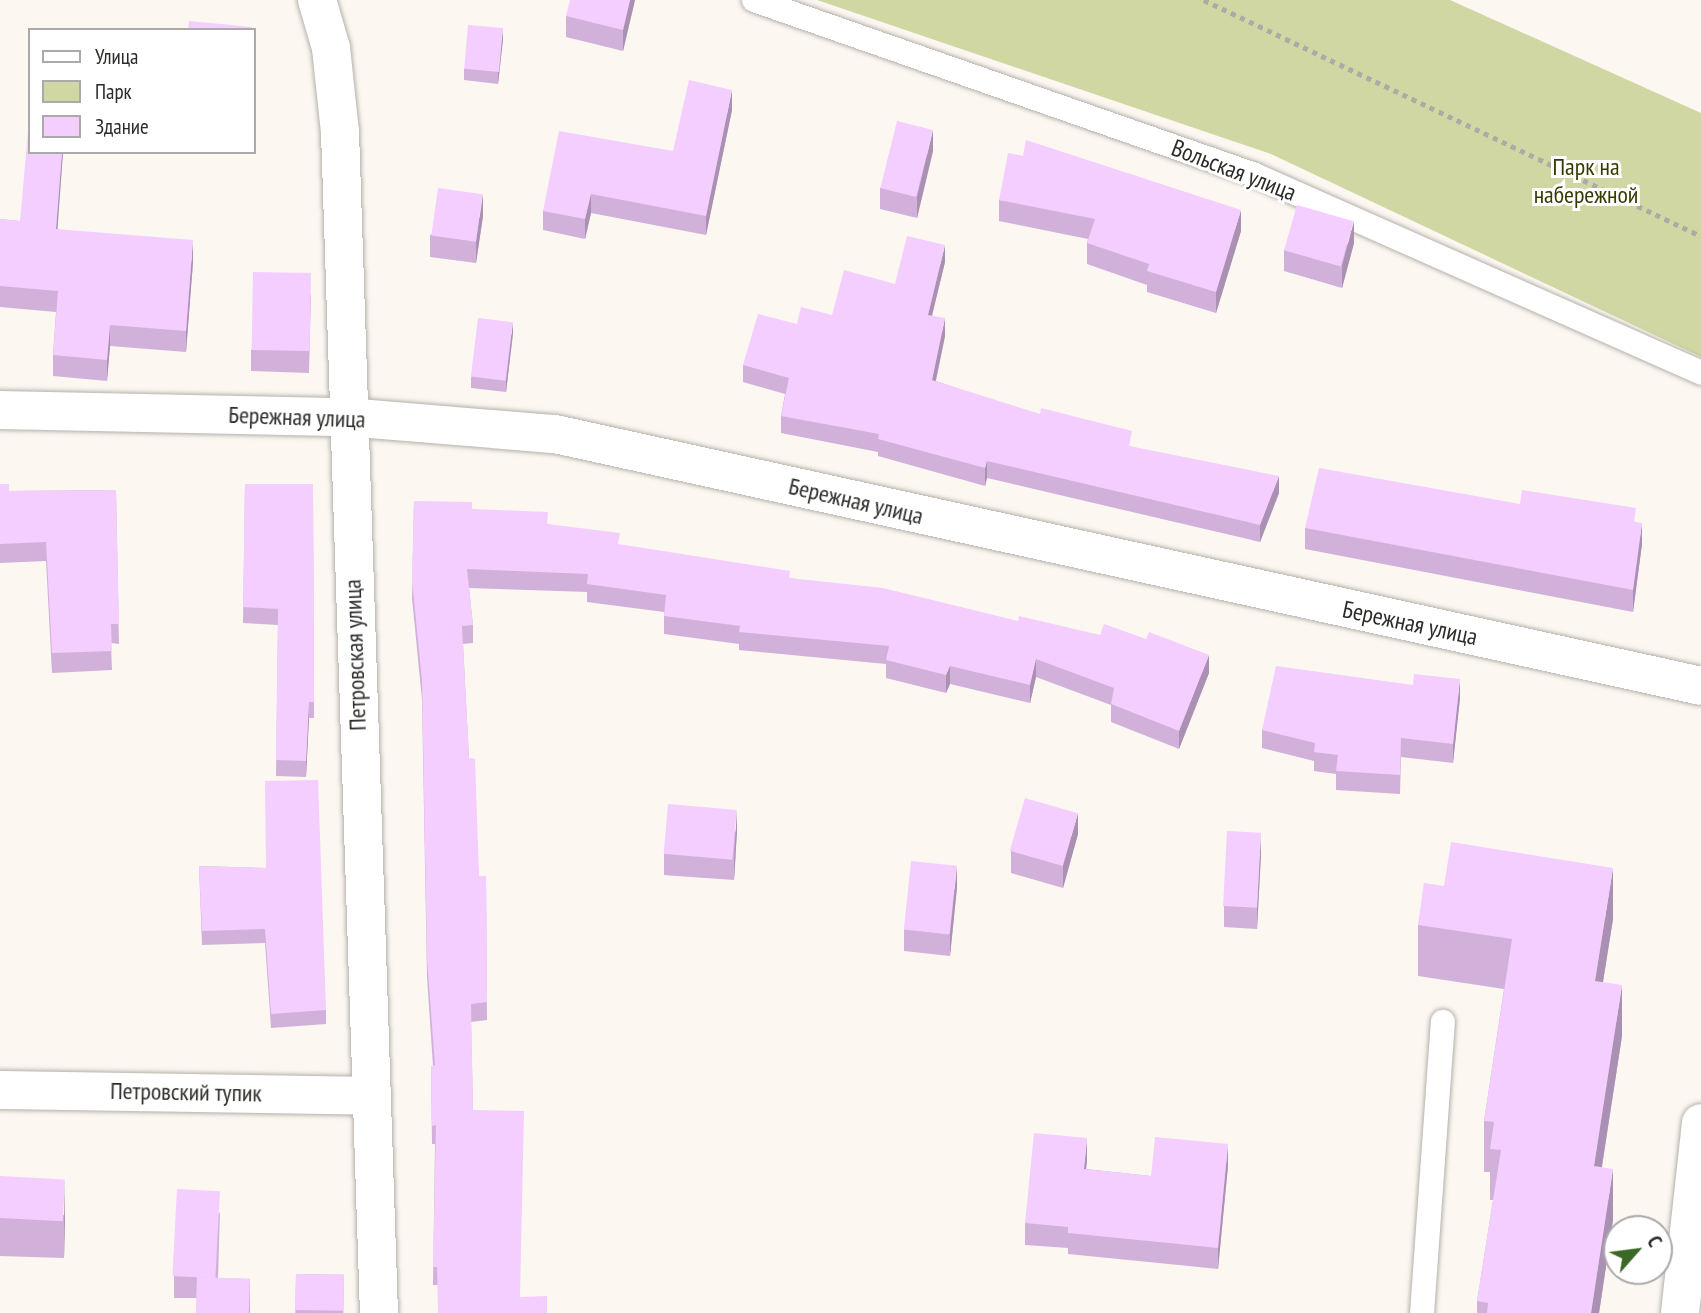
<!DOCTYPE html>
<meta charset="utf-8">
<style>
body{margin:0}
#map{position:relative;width:1701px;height:1313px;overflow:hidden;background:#fcf7f1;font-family:"PT Sans Narrow",sans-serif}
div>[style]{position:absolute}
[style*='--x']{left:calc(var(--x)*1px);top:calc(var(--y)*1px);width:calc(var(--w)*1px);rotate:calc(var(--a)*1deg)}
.green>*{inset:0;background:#d0d7a3}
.path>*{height:4.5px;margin-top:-2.25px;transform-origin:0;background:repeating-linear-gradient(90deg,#aeaba6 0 5px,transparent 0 10px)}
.roads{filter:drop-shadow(0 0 2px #b5b1aa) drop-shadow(0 0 2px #b5b1aa)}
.service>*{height:24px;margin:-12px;padding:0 12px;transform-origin:12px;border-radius:12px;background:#fff}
.minor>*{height:38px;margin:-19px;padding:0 19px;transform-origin:19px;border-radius:19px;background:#fff}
.secondary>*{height:38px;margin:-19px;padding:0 19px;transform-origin:19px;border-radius:19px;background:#fff}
.wall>*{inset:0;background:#d1b1da;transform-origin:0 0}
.shaded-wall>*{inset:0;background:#aa90b2}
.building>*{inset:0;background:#f3cefe;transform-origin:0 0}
span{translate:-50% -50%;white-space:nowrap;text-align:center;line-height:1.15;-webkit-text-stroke:6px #fff;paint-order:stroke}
.park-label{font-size:24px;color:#363a00}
.street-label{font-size:24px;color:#2c2b28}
.legend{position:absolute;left:28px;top:28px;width:228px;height:126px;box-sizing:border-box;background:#fff;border:2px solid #abaaa9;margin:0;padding:9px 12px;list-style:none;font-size:21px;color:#2c2b28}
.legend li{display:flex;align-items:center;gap:14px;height:35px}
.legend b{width:35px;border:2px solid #abaaa9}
.north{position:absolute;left:1603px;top:1215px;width:70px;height:70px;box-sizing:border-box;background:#fff;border:2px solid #abaaa9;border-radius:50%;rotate:62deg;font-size:19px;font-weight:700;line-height:28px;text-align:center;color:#2c2b28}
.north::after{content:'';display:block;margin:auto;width:24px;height:32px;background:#3c6826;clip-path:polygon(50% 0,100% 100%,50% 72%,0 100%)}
</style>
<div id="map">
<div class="green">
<i style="clip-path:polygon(817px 0,1450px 0,1701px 113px,1701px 357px,1271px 154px)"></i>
</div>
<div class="path">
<i style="--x:1204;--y:0;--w:550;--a:25.4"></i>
</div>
<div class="roads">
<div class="service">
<i style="--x:754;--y:0;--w:531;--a:19.25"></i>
<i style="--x:1255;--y:175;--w:488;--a:23.9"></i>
<i style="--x:1422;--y:1313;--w:292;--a:-85.9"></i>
</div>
<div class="minor">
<i style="--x:0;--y:410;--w:346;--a:1.2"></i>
<i style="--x:346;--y:417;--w:210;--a:4.7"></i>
<i style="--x:555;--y:434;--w:1173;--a:12.4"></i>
<i style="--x:0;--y:1090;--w:371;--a:0.9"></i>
<i style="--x:1680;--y:1313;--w:191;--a:-83.7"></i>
</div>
<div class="secondary">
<i style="--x:317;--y:0;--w:50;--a:73.7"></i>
<i style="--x:331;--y:48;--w:84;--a:83.9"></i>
<i style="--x:340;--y:132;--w:1182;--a:88.11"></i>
</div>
</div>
<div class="wall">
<i style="clip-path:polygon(635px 0,623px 51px,566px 37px,566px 16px)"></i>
<i style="clip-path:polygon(503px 39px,498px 84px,464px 80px,464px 69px)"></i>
<i style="clip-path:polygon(732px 110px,706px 235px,591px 213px,585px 239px,543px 230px,543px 211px,673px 151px)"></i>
<i style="clip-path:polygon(933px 151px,917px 218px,880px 209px,880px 188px)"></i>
<i style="clip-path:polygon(63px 152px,57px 229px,193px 262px,186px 352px,110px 346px,107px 381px,53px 376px,53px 355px,56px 312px,0 307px,0 219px,20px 221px)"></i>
<i style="clip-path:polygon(999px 200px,1241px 231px,1216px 313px,1147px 292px,1147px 285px,1087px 264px,1087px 243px,1088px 239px,999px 221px)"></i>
<i style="clip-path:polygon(483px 216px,476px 263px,430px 257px,430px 235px)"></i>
<i style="clip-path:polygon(1354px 243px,1342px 288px,1284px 271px,1284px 250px)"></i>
<i style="clip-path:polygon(945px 262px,932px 315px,945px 336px,936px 381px,1132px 447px,1279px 493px,1260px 542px,987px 478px,985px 486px,878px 456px,878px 452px,781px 433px,781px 416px,785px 394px,743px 382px,743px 365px,797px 324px,832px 315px,895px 284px)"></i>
<i style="clip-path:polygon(311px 294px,309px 373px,251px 371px,251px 350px)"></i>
<i style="clip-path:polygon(513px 333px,506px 392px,471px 388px,471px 377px)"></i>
<i style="clip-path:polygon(0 484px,9px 491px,116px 490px,119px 644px,111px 643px,112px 670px,52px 673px,46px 561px,0 563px)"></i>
<i style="clip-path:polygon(245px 484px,313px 484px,314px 718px,309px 718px,306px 777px,276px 776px,278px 625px,243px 623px)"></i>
<i style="clip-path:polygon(414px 501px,472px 509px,548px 524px,620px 545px,790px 578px,1209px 673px,1179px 749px,1111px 722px,1111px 705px,1036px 677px,1030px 703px,950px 684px,946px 693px,886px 678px,886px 664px,739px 650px,739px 644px,664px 634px,664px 612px,587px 602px,587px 592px,469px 588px,473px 625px,473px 643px,463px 644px,469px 758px,479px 876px,486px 876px,487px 1020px,471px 1022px,473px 1110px,520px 1297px,547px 1313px,437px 1285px,433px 1285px,435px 1144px,432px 1144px,431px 1066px,433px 1066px,427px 977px,422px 700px,412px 598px)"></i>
<i style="clip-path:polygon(1520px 504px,1636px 522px,1642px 544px,1633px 612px,1305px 549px,1305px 528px)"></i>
<i style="clip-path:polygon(1460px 698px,1453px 763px,1401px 757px,1400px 794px,1336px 790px,1336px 774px,1314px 771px,1314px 761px,1262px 748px,1262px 730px)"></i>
<i style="clip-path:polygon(737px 831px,734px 880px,664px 875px,664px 854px)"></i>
<i style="clip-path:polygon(1078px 834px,1063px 888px,1011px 873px,1011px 851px)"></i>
<i style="clip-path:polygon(1261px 854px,1257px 929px,1224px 927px,1224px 906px)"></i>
<i style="clip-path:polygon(199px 866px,266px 868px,326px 1010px,326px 1024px,271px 1028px,265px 943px,202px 945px)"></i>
<i style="clip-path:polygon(957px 887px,950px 956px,904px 951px,904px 930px)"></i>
<i style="clip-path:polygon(1613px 919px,1603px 982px,1622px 1036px,1602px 1167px,1613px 1220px,1599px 1313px,1477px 1313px,1477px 1301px,1493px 1200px,1490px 1200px,1490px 1172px,1484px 1172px,1484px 1121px,1504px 989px,1418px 976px,1418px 925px)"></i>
<i style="clip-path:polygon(1087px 1160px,1086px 1169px,1151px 1176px,1228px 1166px,1218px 1269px,1068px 1254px,1068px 1248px,1025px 1245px,1025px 1223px)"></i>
<i style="clip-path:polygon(0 1176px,65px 1216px,64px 1258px,0 1256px)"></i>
<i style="clip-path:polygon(220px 1212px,218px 1278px,250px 1279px,250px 1313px,196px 1313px,197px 1298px,174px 1298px,174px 1276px)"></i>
<i style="left:296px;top:1274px;width:48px;height:39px;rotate:1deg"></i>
</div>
<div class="shaded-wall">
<i style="clip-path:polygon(630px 0,635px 0,623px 51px,623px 30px)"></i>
<i style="clip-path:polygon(503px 28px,503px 39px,498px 84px,498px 73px)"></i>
<i style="clip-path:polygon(732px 90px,732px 110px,706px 235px,706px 216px)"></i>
<i style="clip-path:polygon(933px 130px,933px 151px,917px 218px,917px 197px)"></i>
<i style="clip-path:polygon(62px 152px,63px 152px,56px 250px,56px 229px)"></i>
<i style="clip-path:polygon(483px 194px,483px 216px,476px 263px,476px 242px)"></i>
<i style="clip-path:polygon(591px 194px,591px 213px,585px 239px,585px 219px)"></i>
<i style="clip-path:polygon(1241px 210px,1241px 231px,1216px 313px,1216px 292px)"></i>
<i style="clip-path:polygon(1354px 221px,1354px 243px,1342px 288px,1342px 266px)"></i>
<i style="clip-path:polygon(193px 240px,193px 262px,186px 352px,186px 331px)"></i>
<i style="clip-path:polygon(945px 245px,945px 262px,928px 332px,928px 315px)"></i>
<i style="clip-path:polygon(945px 318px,945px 336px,932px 398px,932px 380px)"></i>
<i style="clip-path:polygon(513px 322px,513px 333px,506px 392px,506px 381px)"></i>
<i style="clip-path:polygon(110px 325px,110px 346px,107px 381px,107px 360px)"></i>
<i style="clip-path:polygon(987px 461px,987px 478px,985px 486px,985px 468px)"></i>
<i style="clip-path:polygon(1279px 476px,1279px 493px,1260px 542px,1260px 525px)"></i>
<i style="clip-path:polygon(1642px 523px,1642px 544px,1633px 612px,1633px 590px)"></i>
<i style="clip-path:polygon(1209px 655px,1209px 673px,1179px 749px,1179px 731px)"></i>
<i style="clip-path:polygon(1036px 659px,1036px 677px,1030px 703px,1030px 685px)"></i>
<i style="clip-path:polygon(950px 666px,950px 684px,946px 693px,946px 675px)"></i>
<i style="clip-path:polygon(1460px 679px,1460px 698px,1453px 763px,1453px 744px)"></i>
<i style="clip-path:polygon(309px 702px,309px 718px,306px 777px,306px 761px)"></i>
<i style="clip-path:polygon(737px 810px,737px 831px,734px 880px,734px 859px)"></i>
<i style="clip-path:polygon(1078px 813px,1078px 834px,1063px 888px,1063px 866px)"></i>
<i style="clip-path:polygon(1261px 833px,1261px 854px,1257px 929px,1257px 908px)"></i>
<i style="clip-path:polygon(957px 866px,957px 887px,950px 956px,950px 934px)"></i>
<i style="clip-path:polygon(1613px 868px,1613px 919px,1595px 1032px,1595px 981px)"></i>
<i style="clip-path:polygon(1622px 985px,1622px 1036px,1594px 1217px,1594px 1166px)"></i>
<i style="clip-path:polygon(1087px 1138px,1087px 1160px,1084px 1190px,1084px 1169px)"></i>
<i style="clip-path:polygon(1228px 1144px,1228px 1166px,1218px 1269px,1218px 1248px)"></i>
<i style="clip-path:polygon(1613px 1169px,1613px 1220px,1599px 1313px,1591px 1313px)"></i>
<i style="clip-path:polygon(65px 1179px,65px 1216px,64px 1258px,64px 1221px)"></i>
</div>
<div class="building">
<i style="clip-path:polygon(570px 0,630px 0,623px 30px,566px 16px)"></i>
<i style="clip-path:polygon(189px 21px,252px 27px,252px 30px,188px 30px)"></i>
<i style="left:468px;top:25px;width:35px;height:44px;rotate:5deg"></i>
<i style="clip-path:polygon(689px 80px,732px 90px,706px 216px,591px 194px,585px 219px,543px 211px,559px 131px,673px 151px)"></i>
<i style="clip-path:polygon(30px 109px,30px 152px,62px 152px,56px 229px,193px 240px,186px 331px,110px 325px,107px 360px,53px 355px,58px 291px,0 286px,0 219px,20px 221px)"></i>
<i style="left:897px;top:121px;width:37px;height:69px;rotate:14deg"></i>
<i style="clip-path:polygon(1026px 140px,1241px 210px,1216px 292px,1147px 271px,1149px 264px,1087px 243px,1095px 219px,999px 200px,1008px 153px,1023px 156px)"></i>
<i style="left:438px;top:188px;width:45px;height:48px;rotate:8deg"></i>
<i style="left:1297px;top:205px;width:59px;height:47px;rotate:16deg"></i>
<i style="clip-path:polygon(907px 236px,945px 245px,928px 315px,945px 318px,932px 380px,1040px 414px,1041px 408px,1132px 431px,1129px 446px,1279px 476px,1260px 525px,987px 461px,985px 468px,878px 439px,879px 434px,781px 416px,789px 378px,743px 365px,758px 314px,797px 324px,801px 307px,832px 315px,844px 270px,895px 284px)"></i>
<i style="left:253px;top:272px;width:58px;height:78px;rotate:1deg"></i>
<i style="left:478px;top:318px;width:35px;height:59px;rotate:7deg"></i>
<i style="clip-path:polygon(1319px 468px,1520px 504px,1522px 490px,1636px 508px,1634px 522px,1642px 523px,1633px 590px,1305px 528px)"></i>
<i style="clip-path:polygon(0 484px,9px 484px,9px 491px,116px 490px,119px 624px,111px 624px,112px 651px,52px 653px,46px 542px,0 544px)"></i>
<i style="clip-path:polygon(245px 484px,313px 484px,314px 702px,309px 702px,306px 761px,276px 760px,278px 609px,243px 607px)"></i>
<i style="clip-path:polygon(414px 501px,472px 502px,472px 509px,548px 512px,547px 524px,620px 533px,618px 544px,790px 571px,789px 578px,883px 588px,1018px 621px,1019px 616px,1100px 635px,1104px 624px,1146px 639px,1149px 632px,1209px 655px,1179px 731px,1111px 704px,1114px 688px,1036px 659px,1030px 685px,950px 666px,946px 675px,886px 660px,889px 646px,739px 632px,740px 626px,664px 616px,666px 595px,587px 584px,588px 574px,467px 569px,473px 625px,462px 626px,469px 758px,475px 759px,479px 876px,486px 876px,487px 1002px,471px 1004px,473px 1110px,524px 1111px,520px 1297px,547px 1296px,547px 1313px,438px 1313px,437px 1267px,433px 1267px,436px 1125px,432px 1126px,431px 1066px,435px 1065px,427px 959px,422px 681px,412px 580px)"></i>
<i style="clip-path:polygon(1276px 666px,1413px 685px,1414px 674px,1460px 679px,1453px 744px,1401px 738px,1400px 775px,1336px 771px,1338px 755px,1314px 752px,1315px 743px,1262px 730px)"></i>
<i style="clip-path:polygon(318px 780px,326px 1010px,271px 1014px,265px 929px,202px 931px,199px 866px,266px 868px,265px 781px)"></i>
<i style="left:1025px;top:798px;width:55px;height:55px;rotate:16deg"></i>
<i style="left:668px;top:804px;width:69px;height:50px;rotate:5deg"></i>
<i style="left:1227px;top:831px;width:34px;height:75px;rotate:3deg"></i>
<i style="clip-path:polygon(1451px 842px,1613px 868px,1595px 981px,1622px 985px,1594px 1166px,1613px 1169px,1591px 1313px,1487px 1313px,1488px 1303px,1477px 1301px,1501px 1150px,1490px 1149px,1494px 1122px,1484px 1121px,1512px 939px,1418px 925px,1424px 883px,1444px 886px)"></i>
<i style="left:911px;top:861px;width:46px;height:69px;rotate:6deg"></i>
<i style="clip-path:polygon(1034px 1133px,1087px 1138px,1084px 1169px,1151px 1176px,1155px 1137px,1228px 1144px,1218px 1248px,1068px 1233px,1068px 1227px,1025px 1223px)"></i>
<i style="left:0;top:1176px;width:65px;height:42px;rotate:3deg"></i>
<i style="left:177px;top:1189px;width:43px;height:87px;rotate:3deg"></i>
<i style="left:296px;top:1274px;width:48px;height:36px;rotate:1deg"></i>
<i style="left:197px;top:1277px;width:53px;height:36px;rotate:2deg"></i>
</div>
<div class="park-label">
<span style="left:1586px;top:181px">Парк на<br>набережной</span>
</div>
<div class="street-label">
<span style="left:1234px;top:170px;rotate:21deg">Вольская улица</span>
<span style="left:297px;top:417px;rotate:2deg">Бережная улица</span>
<span style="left:856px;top:501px;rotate:13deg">Бережная улица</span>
<span style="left:1410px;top:623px;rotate:12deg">Бережная улица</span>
<span style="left:355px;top:655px;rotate:-92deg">Петровская улица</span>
<span style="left:186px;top:1092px;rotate:1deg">Петровский тупик</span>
</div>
<ul class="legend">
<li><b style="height:9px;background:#fff"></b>Улица</li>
<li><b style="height:19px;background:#d0d7a3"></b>Парк</li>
<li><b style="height:19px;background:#f3cefe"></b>Здание</li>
</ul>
<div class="north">С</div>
</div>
